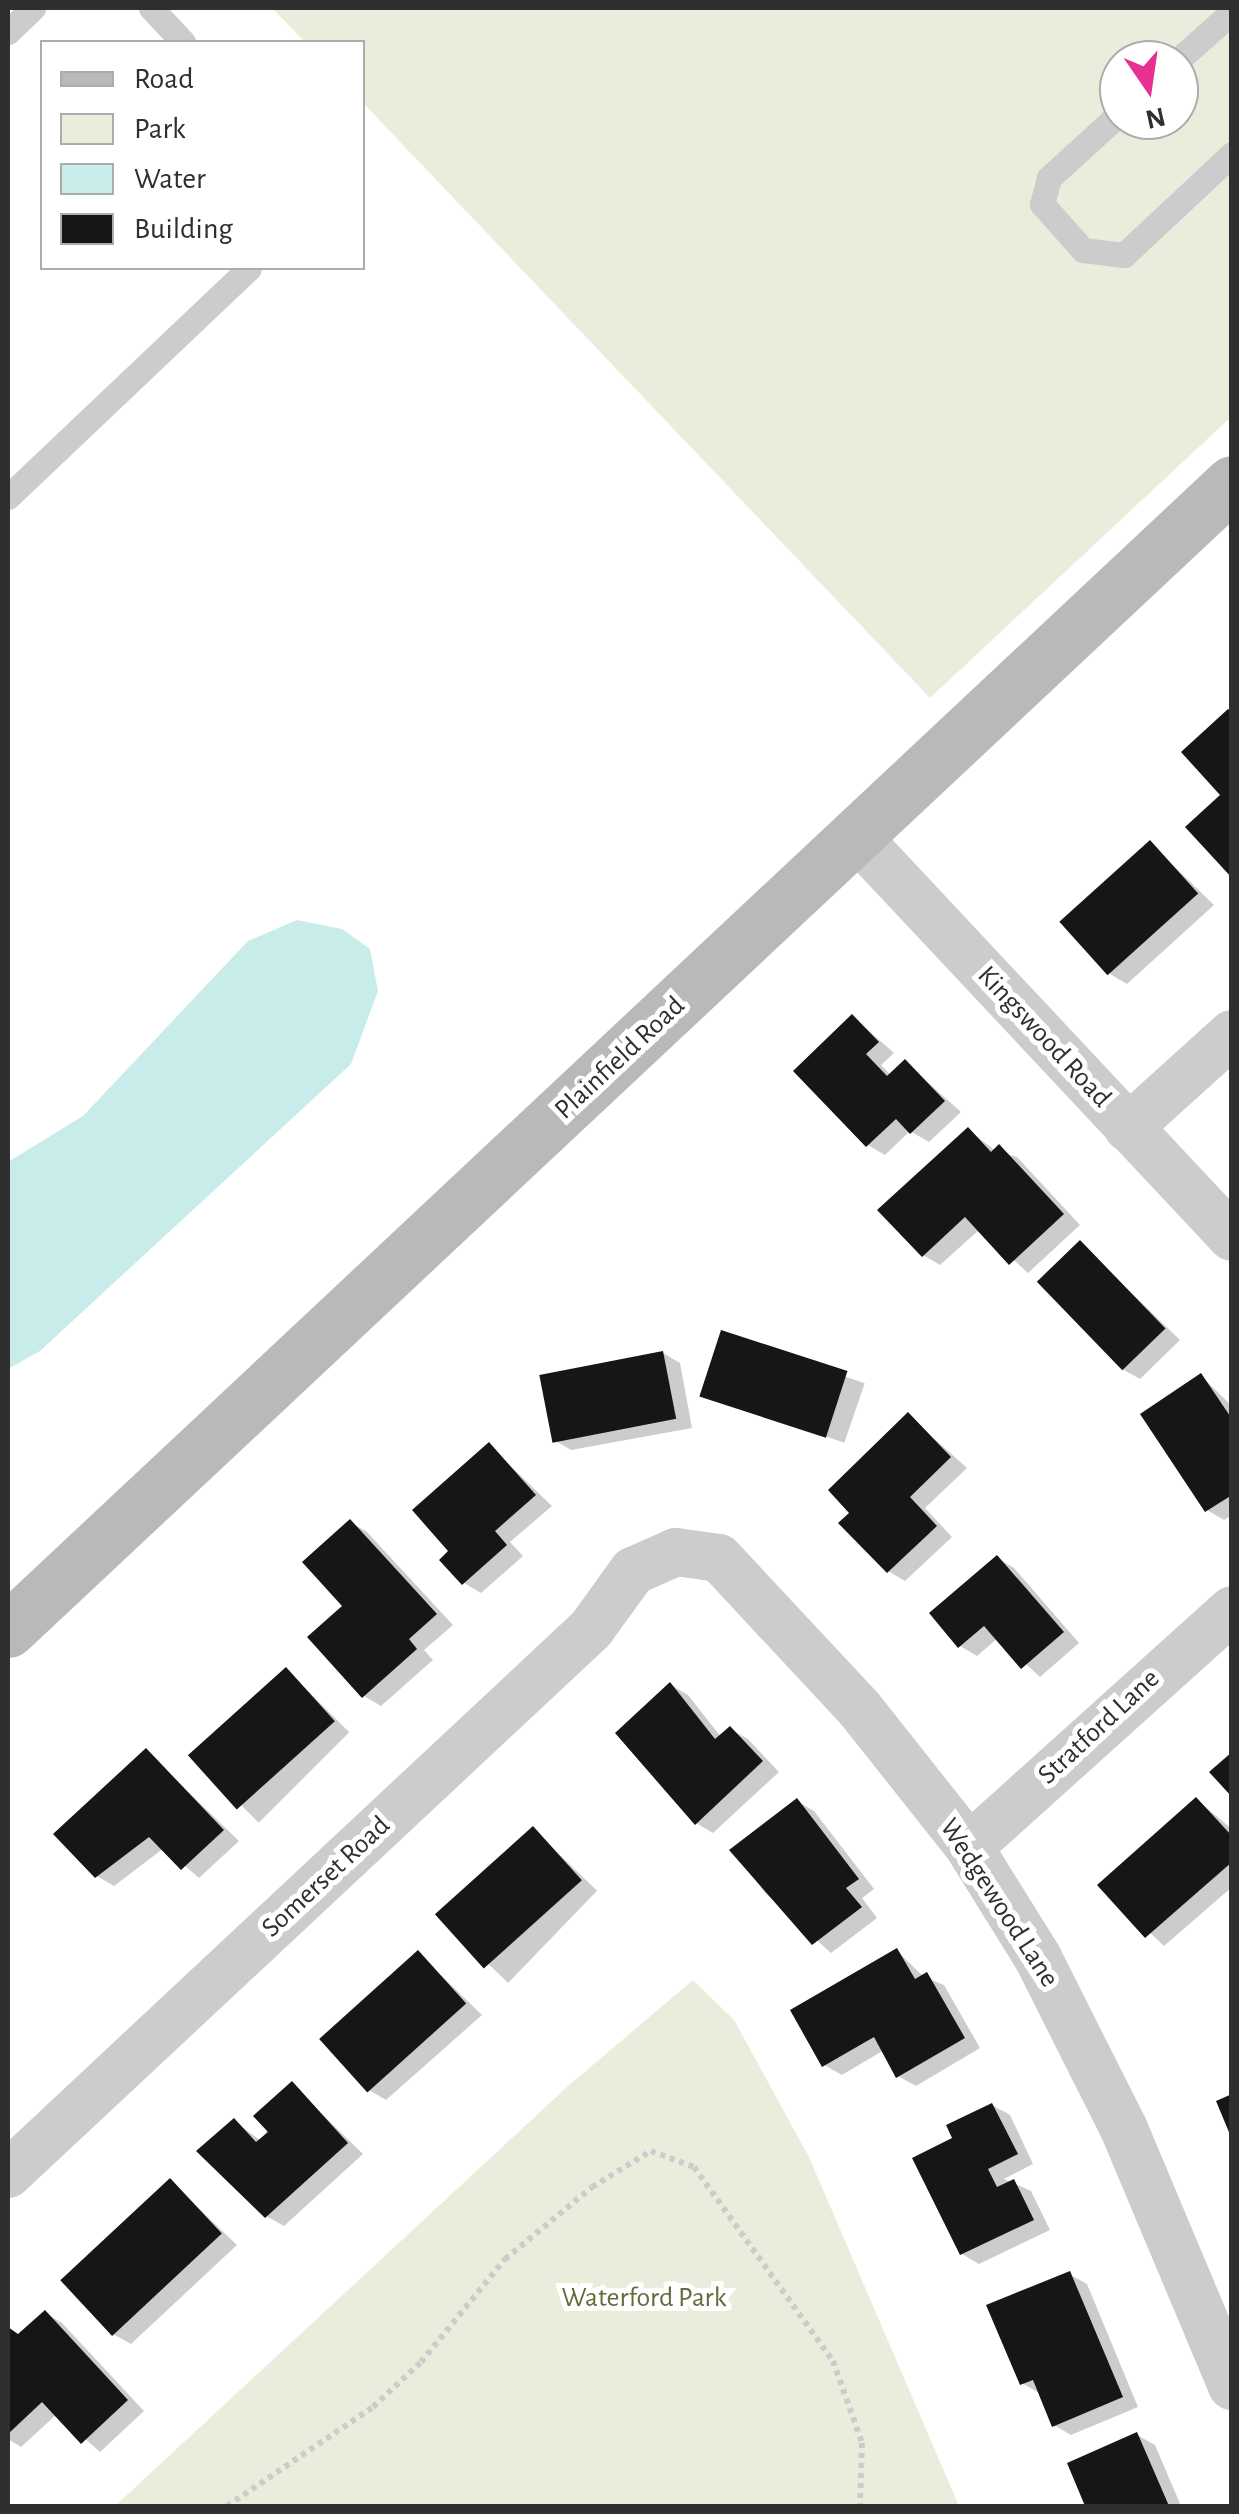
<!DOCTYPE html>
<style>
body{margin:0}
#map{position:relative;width:1239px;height:2514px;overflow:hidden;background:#fff;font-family:"Alegreya Sans",sans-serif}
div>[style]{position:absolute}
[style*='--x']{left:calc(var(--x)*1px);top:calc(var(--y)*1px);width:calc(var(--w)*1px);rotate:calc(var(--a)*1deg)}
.green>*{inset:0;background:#ececdc}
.water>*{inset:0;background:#c8ece9}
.shadow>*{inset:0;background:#0003;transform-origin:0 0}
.building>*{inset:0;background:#161616;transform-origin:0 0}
.path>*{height:6px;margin-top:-3px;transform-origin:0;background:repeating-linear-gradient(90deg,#ccc 0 5px,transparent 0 10px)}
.lane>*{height:25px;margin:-12.5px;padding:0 12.5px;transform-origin:12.5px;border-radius:12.5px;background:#ccc}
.street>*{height:48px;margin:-24px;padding:0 24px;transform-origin:24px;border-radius:24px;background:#ccc}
.secondary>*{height:55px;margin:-27.5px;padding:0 27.5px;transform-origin:27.5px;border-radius:27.5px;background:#b9b9b9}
span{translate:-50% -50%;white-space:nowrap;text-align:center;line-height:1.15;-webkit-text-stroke:10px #fff;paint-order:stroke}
.street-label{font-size:28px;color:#2f2f2f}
.park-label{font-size:28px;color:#666a3c}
.frame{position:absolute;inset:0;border:10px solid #2f2f2f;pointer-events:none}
.legend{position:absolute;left:40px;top:40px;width:325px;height:230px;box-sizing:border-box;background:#fff;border:2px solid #acacac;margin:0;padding:12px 18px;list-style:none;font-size:30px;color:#2f2f2f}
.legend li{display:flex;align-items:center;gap:20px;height:50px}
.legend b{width:50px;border:2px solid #acacac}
.north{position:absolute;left:1099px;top:40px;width:100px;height:100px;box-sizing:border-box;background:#fff;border:2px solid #acacac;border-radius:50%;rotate:167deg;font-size:28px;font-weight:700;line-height:40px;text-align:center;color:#2f2f2f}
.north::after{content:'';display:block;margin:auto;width:35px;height:45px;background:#e5318f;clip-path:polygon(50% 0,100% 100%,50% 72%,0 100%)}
</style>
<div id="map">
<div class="green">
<i style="clip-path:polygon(evenodd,272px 8px,1231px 8px,1231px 417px,930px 698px,363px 103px,362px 42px,305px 42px,272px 8px,1119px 60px,1179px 60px,1179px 120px,1119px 120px,1119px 60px)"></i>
<i style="clip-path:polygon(693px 1980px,734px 2020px,809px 2157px,959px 2506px,115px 2506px,568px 2086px)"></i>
</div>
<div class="water">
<i style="clip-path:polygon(297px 920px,342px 929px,370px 949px,378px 991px,351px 1064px,40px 1351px,8px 1369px,8px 1162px,83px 1116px,248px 941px)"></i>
</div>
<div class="shadow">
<i style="clip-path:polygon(1150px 843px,1214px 905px,1127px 984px,1110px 974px)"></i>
<i style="clip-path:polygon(853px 1017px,894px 1053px,881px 1065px,891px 1075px,905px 1062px,961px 1112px,929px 1142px,910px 1131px,885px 1155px,868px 1145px)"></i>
<i style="clip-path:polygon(968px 1130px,996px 1151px,1017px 1157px,1080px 1225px,1028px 1273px,980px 1229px,940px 1265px,923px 1255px)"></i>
<i style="clip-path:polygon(1081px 1244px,1180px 1340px,1140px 1379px,1122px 1369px)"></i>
<i style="left:722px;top:1334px;width:151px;height:63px;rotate:19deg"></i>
<i style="clip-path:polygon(663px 1353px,680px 1363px,692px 1428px,571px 1450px,554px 1440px)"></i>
<i style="clip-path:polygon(1201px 1376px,1232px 1406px,1232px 1515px,1224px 1520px,1207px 1510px)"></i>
<i style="clip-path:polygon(909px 1416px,967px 1468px,925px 1508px,952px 1537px,905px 1581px,888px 1571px,853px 1513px)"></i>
<i style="clip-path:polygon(489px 1445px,552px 1506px,510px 1542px,523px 1556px,481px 1593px,464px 1583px)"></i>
<i style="clip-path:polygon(350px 1522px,367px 1532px,453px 1625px,424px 1650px,433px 1660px,381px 1706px,364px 1696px,345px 1606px)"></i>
<i style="clip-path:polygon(997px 1558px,1014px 1568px,1079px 1643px,1040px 1677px,998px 1638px,977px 1656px,960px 1646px)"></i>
<i style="left:287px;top:1670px;width:88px;height:128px;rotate:45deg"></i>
<i style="clip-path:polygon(671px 1685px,688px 1695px,721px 1737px,730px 1729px,748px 1739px,779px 1772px,713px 1833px,696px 1823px)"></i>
<i style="clip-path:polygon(146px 1751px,239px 1841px,199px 1878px,164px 1848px,114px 1886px,97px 1876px)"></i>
<i style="clip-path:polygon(1197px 1800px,1232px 1829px,1232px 1887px,1164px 1946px,1100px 1885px)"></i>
<i style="clip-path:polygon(797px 1801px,814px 1811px,874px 1889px,862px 1898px,877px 1918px,831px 1953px,766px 1894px,733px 1850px)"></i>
<i style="left:533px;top:1829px;width:89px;height:128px;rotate:44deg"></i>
<i style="clip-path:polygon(897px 1951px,924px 1977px,944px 1985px,980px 2048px,916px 2086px,898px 2076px,884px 2050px,842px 2075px,824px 2065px)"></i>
<i style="clip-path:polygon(418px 1953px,482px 2015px,386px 2100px,369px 2090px)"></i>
<i style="clip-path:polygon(292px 2085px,363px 2154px,284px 2226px,266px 2216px,234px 2121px,261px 2141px)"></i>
<i style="clip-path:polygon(992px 2105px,1010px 2115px,1033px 2164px,1004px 2179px,1031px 2191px,1050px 2230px,979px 2264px,962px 2254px,956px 2139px)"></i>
<i style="clip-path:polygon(170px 2181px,237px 2245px,131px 2344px,113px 2334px)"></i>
<i style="clip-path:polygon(1069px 2274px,1087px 2284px,1138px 2407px,1071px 2435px,1054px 2425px,1039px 2393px,1022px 2383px)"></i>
<i style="clip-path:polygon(45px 2313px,62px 2323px,144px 2411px,100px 2452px,57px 2414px,21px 2447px,8px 2439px,8px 2331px,21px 2335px)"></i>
<i style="clip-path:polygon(1137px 2435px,1155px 2445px,1181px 2506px,1088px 2506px,1070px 2464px)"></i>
</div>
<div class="building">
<i style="clip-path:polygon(1228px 709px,1232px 712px,1232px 878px,1185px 827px,1220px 795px,1181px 752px)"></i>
<i style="left:1150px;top:840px;width:72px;height:122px;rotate:48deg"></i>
<i style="clip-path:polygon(852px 1014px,879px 1042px,866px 1054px,887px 1076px,905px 1059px,945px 1101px,910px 1134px,896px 1119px,866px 1147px,793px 1071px)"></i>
<i style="clip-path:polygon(968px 1127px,991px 1152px,999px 1144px,1064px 1214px,1009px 1265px,965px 1217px,922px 1257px,877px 1210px)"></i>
<i style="left:1080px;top:1240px;width:123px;height:60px;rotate:46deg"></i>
<i style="left:721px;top:1330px;width:133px;height:70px;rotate:18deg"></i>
<i style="left:663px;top:1351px;width:69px;height:126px;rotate:79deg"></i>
<i style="clip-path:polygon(1201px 1373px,1232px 1419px,1232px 1495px,1205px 1512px,1140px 1414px)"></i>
<i style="clip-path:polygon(908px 1412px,951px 1457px,910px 1497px,937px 1526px,887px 1573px,838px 1523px,849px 1513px,828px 1490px)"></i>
<i style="clip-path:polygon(489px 1442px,536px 1495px,495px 1531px,507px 1545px,462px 1585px,439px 1560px,448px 1551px,412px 1510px)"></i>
<i style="clip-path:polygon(350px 1519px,437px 1614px,409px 1639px,417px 1649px,362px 1698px,307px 1637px,342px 1606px,302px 1562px)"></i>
<i style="clip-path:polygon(997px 1555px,1064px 1632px,1021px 1669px,984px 1626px,958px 1648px,929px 1613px)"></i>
<i style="left:286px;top:1667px;width:73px;height:132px;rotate:48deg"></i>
<i style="clip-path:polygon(670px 1682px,715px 1739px,730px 1726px,763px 1761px,695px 1825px,615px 1733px)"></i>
<i style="clip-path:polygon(146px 1748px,224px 1830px,181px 1870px,149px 1837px,95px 1878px,53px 1834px)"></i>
<i style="clip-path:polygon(1232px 1752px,1232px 1797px,1209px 1772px)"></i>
<i style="clip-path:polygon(1196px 1797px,1232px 1836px,1232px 1862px,1145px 1938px,1097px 1885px)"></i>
<i style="clip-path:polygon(797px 1798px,859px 1879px,846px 1888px,862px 1907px,812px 1945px,729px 1850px)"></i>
<i style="left:533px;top:1826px;width:73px;height:132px;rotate:48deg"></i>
<i style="clip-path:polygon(897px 1948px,915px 1979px,927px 1972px,965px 2038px,896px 2078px,874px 2037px,822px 2067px,790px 2010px)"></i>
<i style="left:418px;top:1950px;width:72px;height:133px;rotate:48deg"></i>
<i style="clip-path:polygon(292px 2081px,348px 2143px,265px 2218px,196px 2151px,234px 2118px,256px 2142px,268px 2132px,253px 2116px)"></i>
<i style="clip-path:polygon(1232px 2094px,1232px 2137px,1231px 2137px,1216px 2101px)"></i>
<i style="clip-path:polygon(992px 2103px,1018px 2154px,988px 2169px,997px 2187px,1014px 2179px,1034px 2220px,960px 2255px,912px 2158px,952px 2138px,946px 2125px)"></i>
<i style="left:170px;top:2178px;width:76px;height:150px;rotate:47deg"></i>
<i style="clip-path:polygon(1070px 2271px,1123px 2397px,1052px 2427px,1033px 2380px,1020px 2385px,986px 2305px)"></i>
<i style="clip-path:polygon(45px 2310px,128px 2400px,81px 2444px,42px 2402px,8px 2434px,8px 2327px,18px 2334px)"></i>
<i style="clip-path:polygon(1137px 2432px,1169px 2506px,1085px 2506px,1067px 2463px)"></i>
</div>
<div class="path">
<i style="--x:227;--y:2506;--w:176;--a:-34.1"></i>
<i style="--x:373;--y:2407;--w:66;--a:-43.2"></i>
<i style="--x:421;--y:2362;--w:133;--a:-50.8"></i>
<i style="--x:505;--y:2259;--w:113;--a:-39.6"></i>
<i style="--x:592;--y:2187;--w:69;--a:-31.4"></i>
<i style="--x:651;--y:2151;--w:46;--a:20.4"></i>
<i style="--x:694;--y:2167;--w:239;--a:54.4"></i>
<i style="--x:833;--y:2361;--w:87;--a:70.5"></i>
<i style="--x:862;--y:2443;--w:63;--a:91.8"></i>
</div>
<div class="lane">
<i style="--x:151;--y:8;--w:47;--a:46.7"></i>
<i style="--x:8;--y:32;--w:35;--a:-44"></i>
<i style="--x:1178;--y:60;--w:72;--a:-41.6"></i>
<i style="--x:1119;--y:114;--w:95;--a:137.6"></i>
<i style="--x:1049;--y:178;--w:27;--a:105"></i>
<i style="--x:1042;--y:204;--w:62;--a:48.3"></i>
<i style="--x:1083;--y:250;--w:41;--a:7"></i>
<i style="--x:1124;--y:255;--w:148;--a:-43.1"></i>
<i style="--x:8;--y:497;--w:332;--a:-43.5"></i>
</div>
<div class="street">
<i style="--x:857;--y:837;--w:548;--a:46.85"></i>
<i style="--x:1128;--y:1128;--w:140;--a:-42.1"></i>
<i style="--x:969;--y:1847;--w:354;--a:-42"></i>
<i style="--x:8;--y:2174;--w:798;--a:-43.07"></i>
<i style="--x:591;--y:1629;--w:72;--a:-54.1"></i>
<i style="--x:633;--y:1571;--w:47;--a:-23.8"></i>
<i style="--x:676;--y:1552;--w:43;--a:7.9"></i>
<i style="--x:719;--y:1558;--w:205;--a:47"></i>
<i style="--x:859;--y:1708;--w:177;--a:51.6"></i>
<i style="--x:969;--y:1847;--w:131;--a:58.1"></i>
<i style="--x:1038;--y:1958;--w:191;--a:63.3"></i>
<i style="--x:1124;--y:2129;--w:279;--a:67.2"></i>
</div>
<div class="secondary">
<i style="--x:8;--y:1630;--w:1677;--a:-43.14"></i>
</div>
<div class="street-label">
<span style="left:1044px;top:1037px;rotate:47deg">Kingswood Road</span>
<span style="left:620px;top:1058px;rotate:-43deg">Plainfield Road</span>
<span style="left:1099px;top:1727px;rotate:-43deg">Stratford Lane</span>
<span style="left:326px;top:1877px;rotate:-43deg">Somerset Road</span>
<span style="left:999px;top:1903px;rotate:57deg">Wedgewood Lane</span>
</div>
<div class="park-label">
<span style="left:644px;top:2298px">Waterford Park</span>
</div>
<div class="frame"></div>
<ul class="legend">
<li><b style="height:12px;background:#b9b9b9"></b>Road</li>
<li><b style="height:28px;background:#ececdc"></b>Park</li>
<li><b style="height:28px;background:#c8ece9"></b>Water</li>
<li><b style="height:28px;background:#161616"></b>Building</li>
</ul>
<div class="north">N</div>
</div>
